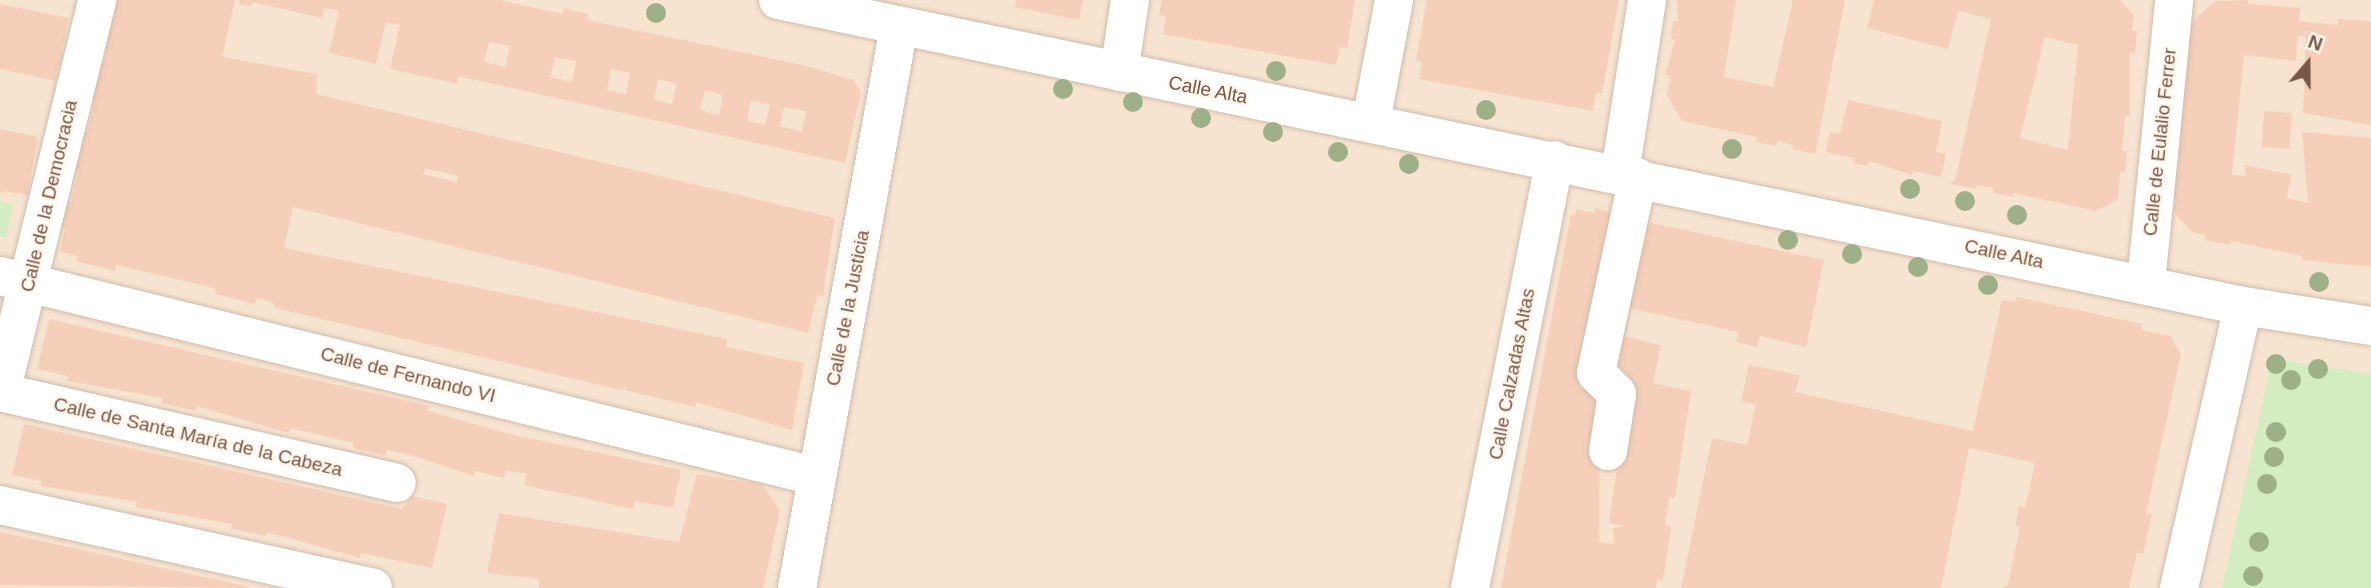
<!DOCTYPE html>
<meta charset="utf-8">
<style>
body{margin:0}
#map{position:relative;width:2371px;height:588px;overflow:hidden;background:#fef3e3;font-family:Arial,sans-serif}
div>[style]{position:absolute}
[style*='--x']{left:calc(var(--x)*1px);top:calc(var(--y)*1px);width:calc(var(--w)*1px);rotate:calc(var(--a)*1deg)}
.residential>*{inset:0;background:#f6e4d1;transform-origin:0 0}
.green>*{inset:0;background:#d4ecc1}
.building>*{inset:0;background:#f5cfb9;transform-origin:0 0}
.roads{filter:drop-shadow(0 0 2px #d2bbab) drop-shadow(0 0 2px #d2bbab)}
.minor>*{height:38px;margin:-19px;padding:0 19px;transform-origin:19px;border-radius:19px;background:#fff}
.trees>*{width:20px;height:20px;margin:-10px;border-radius:50%;background:#9eb087}
span{translate:-50% -50%;white-space:nowrap;text-align:center;line-height:1.15;-webkit-text-stroke:5px #fff6eb;paint-order:stroke}
.street-label{font-size:19px;color:#785747}
.north{position:absolute;left:2273px;top:28px;width:70px;height:70px;-webkit-text-stroke:5px #fff6eb;paint-order:stroke;rotate:20deg;font-size:19px;font-weight:700;line-height:28px;text-align:center;color:#785747}
.north::after{content:'';display:block;margin:auto;width:24px;height:32px;background:#785747;clip-path:polygon(50% 0,100% 100%,50% 72%,0 100%)}
</style>
<div id="map">
<div class="residential">
<i style="left:0;top:0;width:2371px;height:588px"></i>
</div>
<div class="green">
<i style="clip-path:polygon(0 202px,13px 204px,6px 238px,0 236px)"></i>
<i style="clip-path:polygon(2272px 359px,2371px 374px,2371px 588px,2222px 588px)"></i>
</div>
<div class="building">
<i style="clip-path:polygon(evenodd,114px 0,235px 0,222px 57px,317px 74px,316px 94px,835px 218px,823px 296px,817px 295px,808px 333px,293px 207px,284px 248px,727px 339px,726px 347px,804px 363px,792px 430px,696px 402px,695px 407px,625px 390px,626px 386px,621px 390px,275px 308px,273px 302px,257px 298px,255px 304px,215px 294px,216px 289px,206px 286px,116px 265px,115px 271px,76px 261px,78px 256px,60px 252px,65px 228px,59px 227px,65px 201px,71px 202px,78px 172px,73px 170px,82px 131px,87px 133px,95px 100px,90px 99px,99px 61px,104px 62px,114px 0,425px 168px,458px 176px,457px 182px,423px 174px,425px 168px)"></i>
<i style="clip-path:polygon(evenodd,240px 0,499px 0,563px 14px,564px 8px,588px 14px,587px 20px,807px 66px,853px 80px,861px 92px,845px 163px,476px 80px,458px 76px,457px 84px,390px 69px,400px 25px,386px 22px,376px 64px,329px 53px,339px 11px,324px 8px,322px 18px,252px 2px,251px 6px,239px 4px,240px 0,489px 42px,510px 46px,505px 67px,484px 62px,489px 42px,240px 0,555px 57px,576px 61px,572px 82px,550px 77px,555px 57px,240px 0,611px 69px,630px 73px,626px 94px,607px 90px,611px 69px,240px 0,658px 79px,677px 84px,672px 104px,654px 100px,658px 79px,240px 0,705px 90px,723px 95px,719px 115px,700px 110px,705px 90px,240px 0,751px 100px,770px 105px,765px 125px,747px 121px,751px 100px,240px 0,784px 107px,806px 111px,802px 132px,780px 126px,784px 107px)"></i>
<i style="clip-path:polygon(1016px 0,1083px 0,1079px 20px,1015px 7px)"></i>
<i style="clip-path:polygon(1162px 0,1355px 0,1347px 48px,1340px 47px,1336px 65px,1163px 34px,1166px 16px,1159px 15px)"></i>
<i style="clip-path:polygon(1427px 0,1619px 0,1602px 93px,1596px 93px,1593px 111px,1419px 79px,1422px 62px,1416px 60px)"></i>
<i style="clip-path:polygon(1677px 0,1736px 0,1724px 77px,1773px 87px,1793px 0,1845px 0,1815px 154px,1792px 149px,1793px 145px,1778px 141px,1776px 146px,1756px 142px,1757px 137px,1682px 121px,1667px 95px,1670px 76px,1665px 75px,1675px 40px,1671px 39px,1673px 21px,1678px 22px)"></i>
<i style="clip-path:polygon(evenodd,1874px 0,2120px 0,2134px 16px,2132px 31px,2137px 31px,2135px 53px,2130px 52px,2130px 116px,2125px 115px,2122px 151px,2127px 151px,2125px 172px,2120px 171px,2118px 200px,2096px 211px,2014px 193px,2013px 197px,1993px 193px,1994px 188px,1976px 185px,1976px 189px,1950px 184px,1955px 180px,1991px 19px,1958px 11px,1948px 49px,1867px 28px,1874px 0,2045px 37px,2078px 45px,2068px 150px,2020px 138px,2045px 37px)"></i>
<i style="clip-path:polygon(2248px 0,2248px 4px,2300px 8px,2299px 21px,2338px 25px,2338px 19px,2371px 21px,2371px 125px,2303px 113px,2306px 37px,2298px 36px,2296px 61px,2244px 55px,2232px 175px,2245px 176px,2245px 165px,2292px 175px,2286px 198px,2308px 203px,2302px 132px,2371px 138px,2371px 267px,2302px 260px,2302px 256px,2230px 241px,2229px 245px,2205px 240px,2206px 235px,2192px 232px,2174px 212px,2176px 197px,2171px 196px,2179px 157px,2187px 26px,2215px 1px)"></i>
<i style="clip-path:polygon(0 4px,69px 18px,56px 81px,0 69px)"></i>
<i style="clip-path:polygon(1848px 100px,1942px 121px,1936px 152px,1946px 154px,1941px 177px,1913px 171px,1912px 175px,1869px 161px,1868px 166px,1853px 163px,1854px 158px,1826px 152px,1830px 132px,1840px 134px)"></i>
<i style="left:2264px;top:111px;width:28px;height:36px;rotate:4deg"></i>
<i style="clip-path:polygon(0 129px,38px 137px,27px 195px,3px 191px,0 194px)"></i>
<i style="clip-path:polygon(1595px 208px,1615px 213px,1578px 387px,1600px 396px,1599px 542px,1614px 544px,1613px 528px,1626px 526px,1609px 523px,1630px 377px,1616px 364px,1618px 335px,1661px 345px,1653px 383px,1691px 391px,1675px 498px,1669px 497px,1665px 525px,1671px 526px,1663px 580px,1657px 579px,1656px 588px,1501px 588px,1571px 214px,1575px 216px,1576px 209px,1594px 213px)"></i>
<i style="clip-path:polygon(1643px 221px,1824px 260px,1806px 347px,1760px 336px,1757px 347px,1736px 342px,1738px 332px,1624px 307px)"></i>
<i style="clip-path:polygon(2017px 297px,2142px 324px,2141px 330px,2170px 336px,2181px 354px,2146px 514px,2152px 514px,2143px 554px,2137px 553px,2129px 588px,2001px 588px,2008px 585px,2020px 527px,2015px 526px,2019px 506px,2025px 508px,2035px 463px,1969px 448px,1941px 588px,1681px 588px,1712px 438px,1747px 445px,1756px 404px,1741px 402px,1749px 365px,1800px 375px,1795px 392px,1973px 431px,2002px 300px,2015px 302px)"></i>
<i style="clip-path:polygon(49px 319px,429px 406px,428px 411px,514px 435px,681px 470px,673px 508px,635px 501px,633px 509px,524px 485px,527px 474px,506px 470px,504px 478px,475px 471px,474px 476px,417px 457px,387px 450px,385px 455px,353px 448px,354px 443px,290px 428px,289px 433px,197px 406px,196px 411px,162px 403px,163px 398px,67px 381px,68px 376px,37px 369px)"></i>
<i style="clip-path:polygon(24px 424px,402px 509px,412px 496px,447px 504px,432px 568px,361px 553px,360px 558px,267px 532px,266px 536px,231px 529px,232px 524px,136px 507px,137px 502px,41px 486px,42px 481px,12px 475px)"></i>
<i style="clip-path:polygon(697px 474px,763px 485px,780px 511px,763px 588px,539px 588px,539px 579px,487px 573px,499px 513px,679px 542px)"></i>
<i style="clip-path:polygon(0 532px,249px 587px,249px 588px,0 585px)"></i>
</div>
<div class="roads">
<div class="minor">
<i style="--x:778;--y:0;--w:1497;--a:11.8"></i>
<i style="--x:2243;--y:306;--w:130;--a:8.9"></i>
<i style="--x:1119;--y:72;--w:73;--a:-81.3"></i>
<i style="--x:1371;--y:122;--w:124;--a:-79.3"></i>
<i style="--x:1620;--y:173;--w:175;--a:-81.1"></i>
<i style="--x:0;--y:276;--w:839;--a:13.79"></i>
<i style="--x:2146;--y:283;--w:284;--a:-84.3"></i>
<i style="--x:0;--y:392;--w:407;--a:12.9"></i>
<i style="--x:1;--y:392;--w:404;--a:-76.2"></i>
<i style="--x:1608;--y:451;--w:58;--a:-81"></i>
<i style="--x:1617;--y:394;--w:30;--a:-135"></i>
<i style="--x:1596;--y:373;--w:200;--a:-77.9"></i>
<i style="--x:0;--y:505;--w:382;--a:12.5"></i>
<i style="--x:797;--y:588;--w:570;--a:-79.7"></i>
<i style="--x:1470;--y:588;--w:436;--a:-78.8"></i>
<i style="--x:2179;--y:588;--w:289;--a:-77.2"></i>
</div>
</div>
<div class="trees">
<i style="left:656px;top:13px"></i>
<i style="left:1276px;top:71px"></i>
<i style="left:1063px;top:89px"></i>
<i style="left:1133px;top:102px"></i>
<i style="left:1486px;top:110px"></i>
<i style="left:1201px;top:118px"></i>
<i style="left:1273px;top:132px"></i>
<i style="left:1732px;top:149px"></i>
<i style="left:1338px;top:152px"></i>
<i style="left:1409px;top:164px"></i>
<i style="left:1910px;top:189px"></i>
<i style="left:1965px;top:201px"></i>
<i style="left:2017px;top:215px"></i>
<i style="left:1788px;top:240px"></i>
<i style="left:1852px;top:254px"></i>
<i style="left:1918px;top:267px"></i>
<i style="left:2319px;top:282px"></i>
<i style="left:1988px;top:285px"></i>
<i style="left:2276px;top:364px"></i>
<i style="left:2318px;top:369px"></i>
<i style="left:2291px;top:380px"></i>
<i style="left:2276px;top:432px"></i>
<i style="left:2274px;top:457px"></i>
<i style="left:2267px;top:484px"></i>
<i style="left:2259px;top:542px"></i>
<i style="left:2253px;top:576px"></i>
</div>
<div class="street-label">
<span style="left:1208px;top:90px;rotate:11deg">Calle Alta</span>
<span style="left:2160px;top:142px;rotate:-84deg">Calle de Eulalio Ferrer</span>
<span style="left:49px;top:196px;rotate:-77deg">Calle de la Democracia</span>
<span style="left:2004px;top:254px;rotate:12deg">Calle Alta</span>
<span style="left:848px;top:308px;rotate:-79deg">Calle de la Justicia</span>
<span style="left:1512px;top:374px;rotate:-79deg">Calle Calzadas Altas</span>
<span style="left:408px;top:375px;rotate:14deg">Calle de Fernando VI</span>
<span style="left:198px;top:437px;rotate:13deg">Calle de Santa María de la Cabeza</span>
</div>
<div class="north">N</div>
</div>
